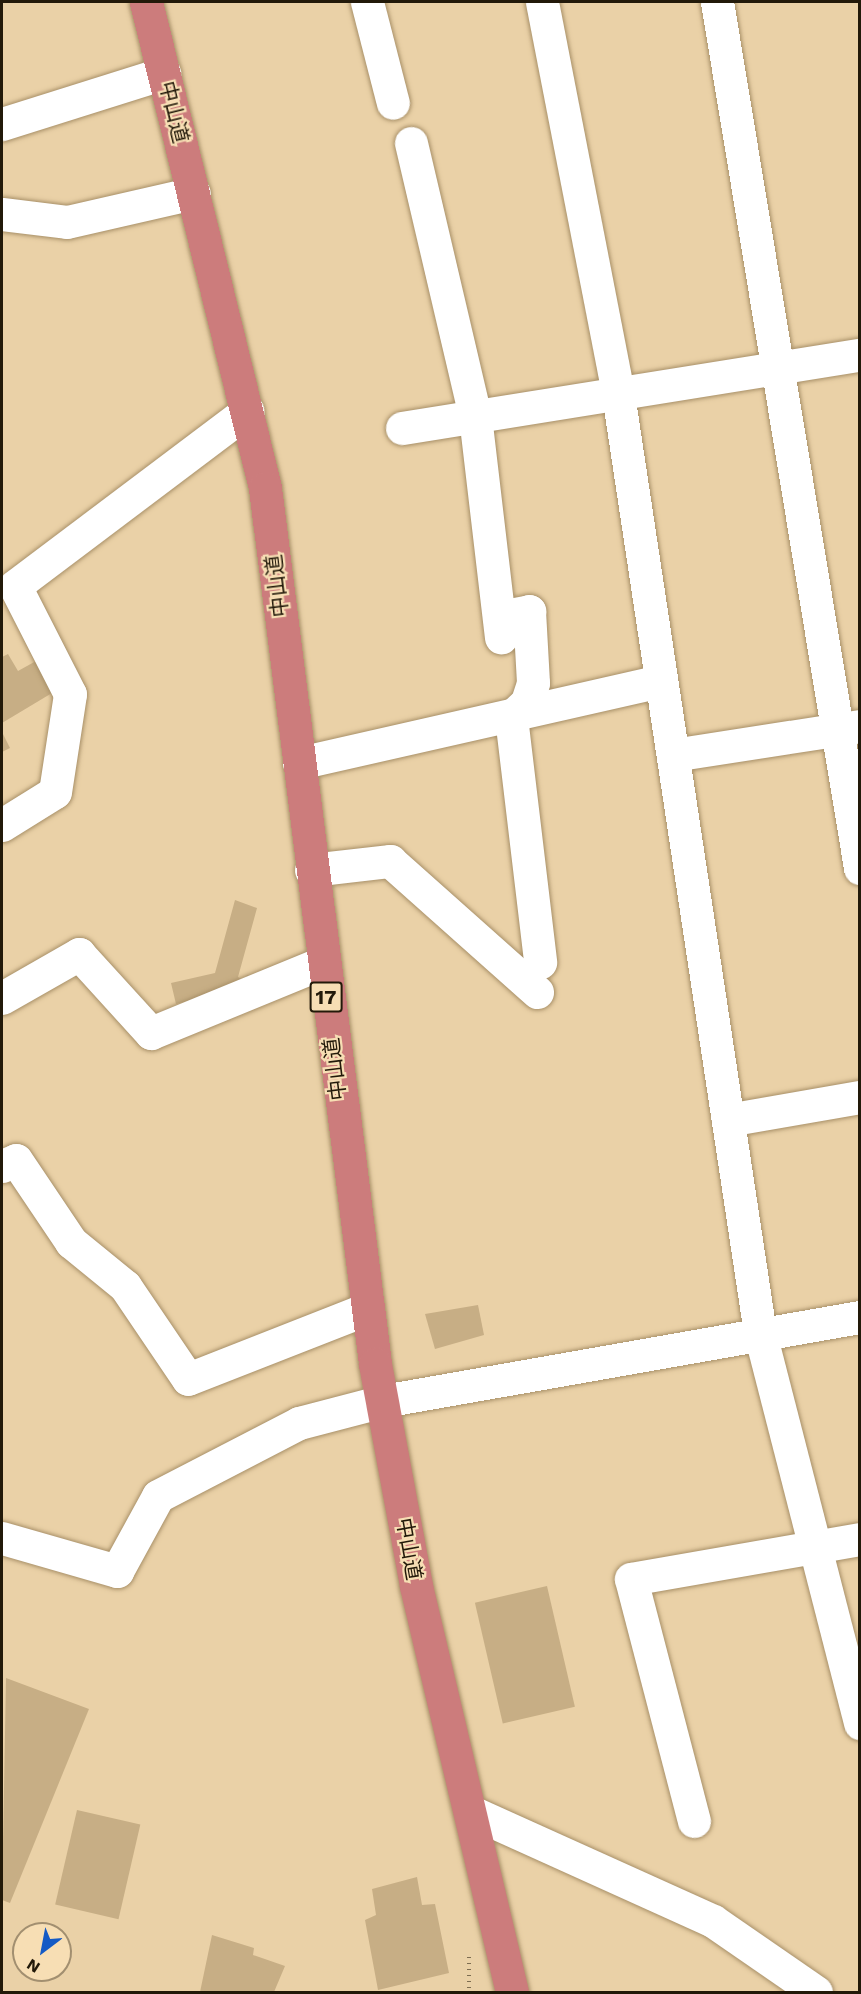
<!DOCTYPE html>
<meta charset="utf-8">
<style>
body{margin:0}
#map{position:relative;width:861px;height:1994px;overflow:hidden;background:#ead1a7;font-family:"Work Sans","Noto Sans JP",sans-serif}
div>[style]{position:absolute}
[style*='--x']{left:calc(var(--x)*1px);top:calc(var(--y)*1px);width:calc(var(--w)*1px);rotate:calc(var(--a)*1deg)}
.building>*{inset:0;background:#c7ae85;transform-origin:0 0}
.path>*{height:4px;margin-top:-2px;transform-origin:0;background:repeating-linear-gradient(90deg,#7c6c50 0 1.5px,transparent 0 6px)}
.roads{filter:drop-shadow(0 0 2px #a89068) drop-shadow(0 0 2px #a89068)}
.minor>*{height:33px;margin:-16.5px;padding:0 16.5px;transform-origin:16.5px;border-radius:16.5px;background:#fff}
.highway>*{height:33px;margin:-16.5px;padding:0 16.5px;transform-origin:16.5px;border-radius:16.5px;background:#cc7c7c}
span{translate:-50% -50%;white-space:nowrap;text-align:center;line-height:1.15;-webkit-text-stroke:4.5px #f7deb4;paint-order:stroke}
.shield-label span{padding:2px 4px;background:#f7deb4;border:2px solid;border-radius:4px;-webkit-text-stroke-width:0}
.shield-label{font-size:20px;color:#221909;font-weight:700}
.street-label{font-size:21px;color:#221909}
.frame{position:absolute;inset:0;border:3px solid #221909;pointer-events:none}
.north{position:absolute;left:12px;top:1922px;width:60px;height:60px;box-sizing:border-box;background:#f7deb4;border:2px solid #a28f70;border-radius:50%;rotate:212deg;font-size:16px;font-weight:700;line-height:24px;text-align:center;color:#221909}
.north::after{content:'';display:block;margin:auto;width:21px;height:27px;background:#145ac5;clip-path:polygon(50% 0,100% 100%,50% 72%,0 100%)}
</style>
<div id="map">
<div class="building">
<i style="clip-path:polygon(8px 654px,18px 671px,36px 661px,52px 693px,2px 723px,2px 657px)"></i>
<i style="clip-path:polygon(2px 732px,10px 748px,2px 752px)"></i>
<i style="clip-path:polygon(235px 900px,257px 908px,238px 977px,244px 981px,247px 975px,261px 982px,176px 1004px,171px 983px,215px 973px)"></i>
<i style="clip-path:polygon(478px 1305px,484px 1335px,435px 1349px,425px 1314px)"></i>
<i style="left:547px;top:1586px;width:124px;height:74px;rotate:77deg"></i>
<i style="clip-path:polygon(6px 1678px,89px 1709px,10px 1903px,2px 1900px)"></i>
<i style="left:77px;top:1810px;width:65px;height:97px;rotate:13deg"></i>
<i style="clip-path:polygon(417px 1877px,422px 1905px,435px 1904px,449px 1973px,378px 1990px,365px 1920px,376px 1915px,372px 1889px)"></i>
<i style="clip-path:polygon(212px 1935px,254px 1948px,253px 1955px,285px 1966px,274px 1992px,200px 1992px)"></i>
</div>
<div class="path">
<i style="--x:469;--y:1957;--w:35;--a:90"></i>
</div>
<div class="roads">
<div class="minor">
<i style="--x:367;--y:2;--w:104;--a:75.6"></i>
<i style="--x:542;--y:2;--w:399;--a:79"></i>
<i style="--x:618;--y:394;--w:950;--a:81.4"></i>
<i style="--x:760;--y:1333;--w:403;--a:75.6"></i>
<i style="--x:717;--y:2;--w:878;--a:80.62"></i>
<i style="--x:2;--y:124;--w:170;--a:-17.5"></i>
<i style="--x:411;--y:143;--w:280;--a:76.8"></i>
<i style="--x:475;--y:416;--w:223;--a:83.3"></i>
<i style="--x:2;--y:214;--w:65;--a:7"></i>
<i style="--x:67;--y:222;--w:130;--a:-12.9"></i>
<i style="--x:402;--y:428;--w:464;--a:-9.1"></i>
<i style="--x:499;--y:617;--w:31;--a:-11"></i>
<i style="--x:529;--y:611;--w:72;--a:86.8"></i>
<i style="--x:533;--y:683;--w:20;--a:108"></i>
<i style="--x:527;--y:702;--w:22;--a:137"></i>
<i style="--x:511;--y:717;--w:247;--a:83.2"></i>
<i style="--x:673;--y:755;--w:189;--a:-8.8"></i>
<i style="--x:299;--y:763;--w:371;--a:-12.8"></i>
<i style="--x:2;--y:825;--w:62;--a:-31.9"></i>
<i style="--x:55;--y:792;--w:99;--a:-81.3"></i>
<i style="--x:70;--y:694;--w:121;--a:-117"></i>
<i style="--x:15;--y:586;--w:291;--a:-37"></i>
<i style="--x:311;--y:870;--w:80;--a:-6.5"></i>
<i style="--x:390;--y:861;--w:197;--a:41.7"></i>
<i style="--x:2;--y:998;--w:89;--a:-29.7"></i>
<i style="--x:79;--y:954;--w:107;--a:47.7"></i>
<i style="--x:151;--y:1033;--w:185;--a:-22.3"></i>
<i style="--x:728;--y:1120;--w:134;--a:-9.9"></i>
<i style="--x:2;--y:1166;--w:15;--a:-23"></i>
<i style="--x:16;--y:1160;--w:99;--a:56.1"></i>
<i style="--x:71;--y:1242;--w:70;--a:39.2"></i>
<i style="--x:125;--y:1286;--w:112;--a:55.9"></i>
<i style="--x:188;--y:1379;--w:192;--a:-21.4"></i>
<i style="--x:2;--y:1538;--w:120;--a:16"></i>
<i style="--x:117;--y:1571;--w:85;--a:-61.3"></i>
<i style="--x:158;--y:1496;--w:159;--a:-27.4"></i>
<i style="--x:299;--y:1423;--w:87;--a:-14.7"></i>
<i style="--x:383;--y:1401;--w:484;--a:-10"></i>
<i style="--x:474;--y:1813;--w:262;--a:24.3"></i>
<i style="--x:713;--y:1921;--w:125;--a:34.6"></i>
<i style="--x:694;--y:1821;--w:250;--a:-104.6"></i>
<i style="--x:631;--y:1579;--w:232;--a:-9.9"></i>
</div>
<div class="highway">
<i style="--x:146;--y:2;--w:500;--a:76.24"></i>
<i style="--x:265;--y:488;--w:883;--a:82.84"></i>
<i style="--x:375;--y:1364;--w:226;--a:79.5"></i>
<i style="--x:416;--y:1586;--w:417;--a:76.7"></i>
</div>
</div>
<div class="shield-label">
<span style="left:326px;top:997px">17</span>
</div>
<div class="street-label">
<span style="left:174px;top:112px;rotate:76deg">中山道</span>
<span style="left:277px;top:586px;rotate:-97deg">中山道</span>
<span style="left:335px;top:1069px;rotate:-97deg">中山道</span>
<span style="left:409px;top:1549px;rotate:80deg">中山道</span>
</div>
<div class="frame"></div>
<div class="north">N</div>
</div>
